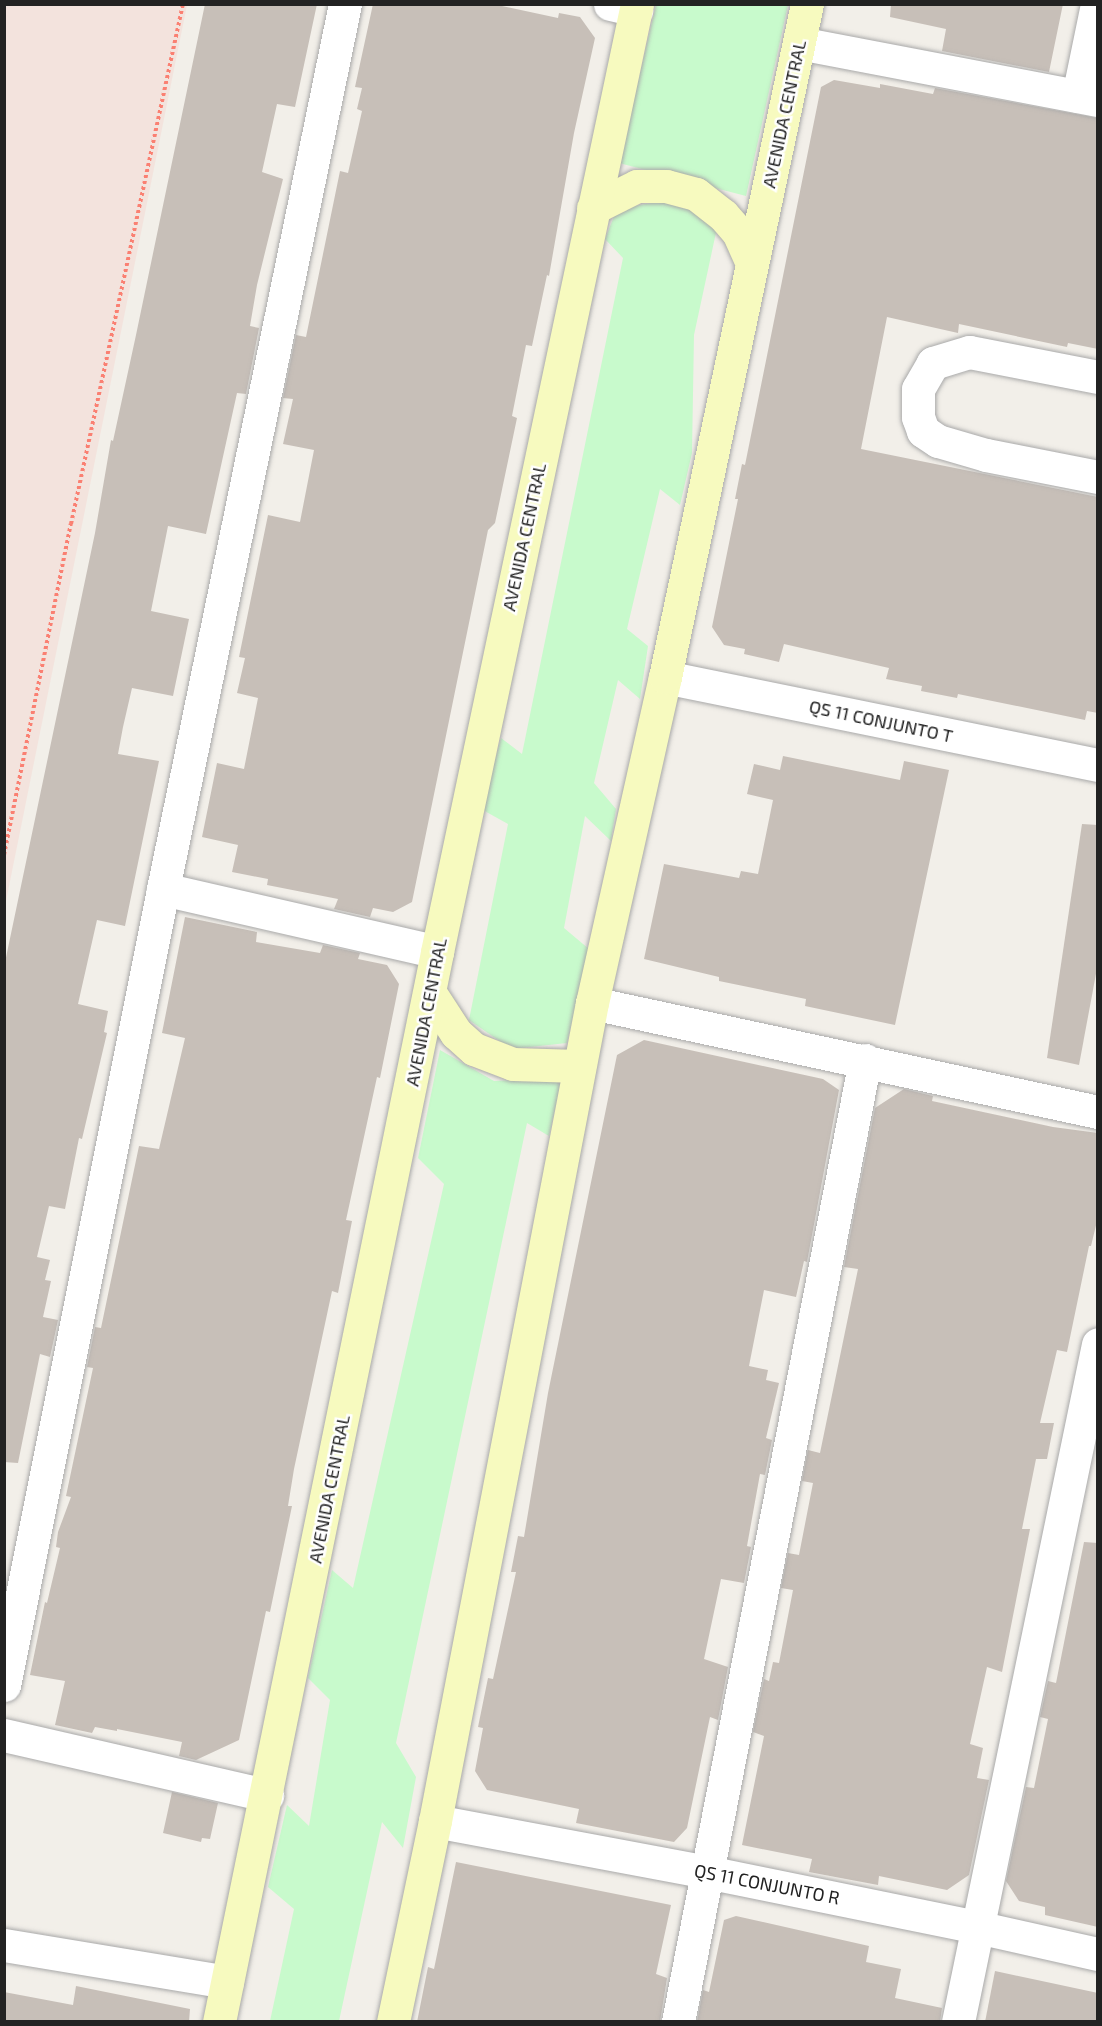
<!DOCTYPE html>
<style>
body{margin:0}
#map{position:relative;width:1102px;height:2026px;overflow:hidden;background:#f2efe9;font-family:"Exo 2",sans-serif}
div>[style]{position:absolute}
[style*='--x']{left:calc(var(--x)*1px);top:calc(var(--y)*1px);width:calc(var(--w)*1px);rotate:calc(var(--a)*1deg)}
.military>*{inset:0;background:#f3e3dd}
.park>*{inset:0;background:#c8facc}
.building>*{inset:0;background:#c7bfb8}
.path>*{height:4px;margin-top:-2px;transform-origin:0;background:repeating-linear-gradient(90deg,#fa8072 0 3px,transparent 0 6px)}
.roads{filter:drop-shadow(0 0 2px #a9a9a9) drop-shadow(0 0 2px #a9a9a9)}
.street>*{height:33px;margin:-16.5px;padding:0 16.5px;transform-origin:16.5px;border-radius:16.5px;background:#fff}
.secondary>*{height:33px;margin:-16.5px;padding:0 16.5px;transform-origin:16.5px;border-radius:16.5px;background:#f7fabf}
span{translate:-50% -50%;white-space:nowrap;text-align:center;line-height:1.15;-webkit-text-stroke:5px #fff;paint-order:stroke}
.street-label{font-size:18px;color:#222}
.frame{position:absolute;inset:0;border:6px solid #222;pointer-events:none}
</style>
<div id="map">
<div class="military">
<i style="clip-path:polygon(5px 4px,187px 5px,5px 906px,4px 5px)"></i>
</div>
<div class="park">
<i style="clip-path:polygon(656px 5px,788px 5px,746px 196px,619px 163px)"></i>
<i style="clip-path:polygon(674px 199px,717px 228px,694px 335px,692px 453px,680px 505px,660px 489px,627px 629px,648px 646px,640px 699px,618px 680px,594px 783px,616px 809px,611px 841px,585px 816px,564px 928px,589px 949px,567px 1043px,511px 1049px,469px 1020px,508px 824px,481px 809px,501px 738px,522px 754px,623px 258px,605px 239px,617px 209px)"></i>
<i style="clip-path:polygon(440px 1050px,494px 1081px,562px 1078px,549px 1136px,527px 1123px,396px 1743px,416px 1777px,403px 1848px,382px 1822px,339px 2021px,270px 2021px,294px 1909px,268px 1887px,287px 1805px,309px 1826px,330px 1700px,308px 1678px,332px 1570px,353px 1588px,444px 1184px,418px 1158px)"></i>
</div>
<div class="building">
<i style="clip-path:polygon(205px 4px,317px 4px,295px 107px,277px 104px,262px 172px,283px 179px,257px 285px,250px 326px,259px 328px,246px 394px,237px 393px,206px 534px,168px 526px,151px 611px,189px 619px,173px 696px,132px 688px,123px 727px,118px 754px,159px 761px,125px 926px,97px 920px,78px 1004px,108px 1011px,104px 1032px,107px 1033px,82px 1139px,79px 1138px,65px 1209px,49px 1206px,37px 1257px,50px 1260px,45px 1280px,51px 1281px,43px 1317px,58px 1320px,50px 1357px,40px 1354px,18px 1463px,4px 1462px,4px 967px,95px 533px,111px 440px,113px 441px,136px 335px)"></i>
<i style="clip-path:polygon(373px 4px,493px 4px,558px 18px,559px 13px,580px 17px,595px 38px,574px 133px,549px 276px,547px 275px,532px 346px,526px 345px,512px 416px,517px 418px,495px 523px,488px 530px,412px 902px,393px 912px,373px 908px,370px 917px,334px 909px,338px 899px,267px 885px,268px 879px,232px 872px,238px 845px,202px 837px,217px 763px,244px 769px,258px 698px,237px 693px,245px 658px,239px 657px,268px 515px,300px 522px,314px 450px,283px 444px,293px 399px,283px 398px,296px 335px,306px 337px,340px 171px,348px 173px,362px 111px,357px 109px,362px 88px,355px 87px)"></i>
<i style="clip-path:polygon(891px 4px,1063px 4px,1049px 72px,942px 51px,946px 29px,890px 17px)"></i>
<i style="clip-path:polygon(834px 80px,880px 88px,880px 84px,933px 94px,935px 88px,1098px 118px,1098px 349px,1068px 343px,1067px 347px,959px 324px,958px 333px,887px 317px,861px 449px,1098px 497px,1098px 713px,1087px 711px,1085px 720px,958px 694px,957px 698px,921px 691px,922px 686px,886px 679px,889px 668px,784px 644px,779px 662px,744px 654px,745px 649px,724px 645px,712px 627px,738px 499px,735px 499px,742px 464px,745px 465px,821px 87px)"></i>
<i style="clip-path:polygon(783px 756px,900px 780px,904px 761px,949px 770px,895px 1025px,805px 1006px,806px 999px,719px 981px,719px 977px,644px 959px,664px 864px,739px 878px,741px 871px,758px 874px,773px 800px,747px 794px,754px 764px,780px 770px)"></i>
<i style="clip-path:polygon(1082px 824px,1098px 825px,1098px 963px,1079px 1065px,1047px 1058px)"></i>
<i style="clip-path:polygon(185px 917px,257px 932px,256px 942px,320px 953px,323px 945px,360px 953px,358px 959px,387px 965px,399px 984px,380px 1078px,377px 1077px,346px 1220px,352px 1221px,338px 1293px,332px 1291px,294px 1469px,288px 1506px,292px 1506px,270px 1612px,266px 1611px,239px 1740px,196px 1760px,179px 1756px,182px 1742px,117px 1729px,117px 1731px,95px 1727px,92px 1733px,55px 1725px,65px 1681px,30px 1675px,45px 1602px,47px 1603px,60px 1548px,56px 1547px,58px 1532px,71px 1497px,66px 1496px,93px 1368px,87px 1367px,95px 1327px,101px 1328px,139px 1146px,159px 1149px,185px 1038px,162px 1033px)"></i>
<i style="clip-path:polygon(644px 1040px,823px 1079px,839px 1090px,807px 1262px,804px 1261px,796px 1297px,764px 1290px,749px 1366px,768px 1370px,766px 1380px,779px 1383px,766px 1438px,772px 1440px,765px 1475px,760px 1474px,747px 1546px,751px 1547px,744px 1583px,721px 1579px,704px 1659px,728px 1667px,718px 1720px,710px 1717px,687px 1828px,674px 1842px,576px 1823px,579px 1809px,487px 1790px,475px 1771px,483px 1728px,478px 1727px,488px 1678px,493px 1679px,516px 1572px,511px 1572px,518px 1536px,524px 1537px,548px 1393px,617px 1055px)"></i>
<i style="clip-path:polygon(904px 1089px,933px 1096px,932px 1101px,1053px 1127px,1098px 1133px,1098px 1217px,1091px 1246px,1089px 1246px,1067px 1352px,1057px 1350px,1040px 1423px,1054px 1423px,1047px 1459px,1036px 1459px,1022px 1529px,1030px 1529px,1002px 1672px,987px 1667px,970px 1744px,983px 1748px,977px 1778px,989px 1780px,969px 1875px,947px 1890px,879px 1876px,878px 1885px,809px 1872px,812px 1859px,742px 1845px,764px 1736px,753px 1732px,764px 1679px,769px 1681px,773px 1662px,779px 1663px,793px 1590px,781px 1588px,788px 1553px,799px 1555px,813px 1483px,802px 1481px,808px 1450px,820px 1453px,858px 1269px,844px 1267px,875px 1108px)"></i>
<i style="clip-path:polygon(1084px 1542px,1098px 1543px,1098px 1927px,1045px 1915px,1045px 1907px,1019px 1901px,1006px 1881px,1026px 1787px,1034px 1788px,1048px 1719px,1040px 1717px,1048px 1681px,1056px 1683px)"></i>
<i style="clip-path:polygon(172px 1792px,218px 1803px,210px 1839px,202px 1838px,201px 1842px,163px 1833px)"></i>
<i style="clip-path:polygon(456px 1862px,671px 1905px,656px 1974px,667px 1978px,660px 2022px,417px 2022px,428px 1967px,434px 1969px)"></i>
<i style="clip-path:polygon(736px 1916px,869px 1946px,866px 1962px,901px 1969px,895px 1998px,942px 2008px,940px 2022px,697px 2022px,703px 1990px,709px 1992px,724px 1920px)"></i>
<i style="clip-path:polygon(995px 1971px,1098px 1993px,1098px 2022px,985px 2022px)"></i>
<i style="clip-path:polygon(76px 1986px,190px 2009px,189px 2022px,4px 2022px,4px 1992px,73px 2005px)"></i>
</div>
<div class="path">
<i style="--x:4;--y:855;--w:338;--a:-78.6"></i>
<i style="--x:71;--y:524;--w:532;--a:-77.85"></i>
</div>
<div class="roads">
<div class="street">
<i style="--x:610;--y:4;--w:27;--a:13"></i>
<i style="--x:799;--y:43;--w:304;--a:10.8"></i>
<i style="--x:1078;--y:96;--w:94;--a:-78.3"></i>
<i style="--x:1098;--y:377;--w:131;--a:-169"></i>
<i style="--x:969;--y:352;--w:38;--a:163"></i>
<i style="--x:933;--y:363;--w:30;--a:120"></i>
<i style="--x:918;--y:389;--w:28;--a:90"></i>
<i style="--x:918;--y:417;--w:15;--a:70"></i>
<i style="--x:923;--y:431;--w:18;--a:34"></i>
<i style="--x:938;--y:441;--w:50;--a:16.3"></i>
<i style="--x:986;--y:455;--w:114;--a:11.1"></i>
<i style="--x:665;--y:677;--w:442;--a:11.5"></i>
<i style="--x:163;--y:889;--w:281;--a:12.9"></i>
<i style="--x:592;--y:1003;--w:518;--a:12.16"></i>
<i style="--x:4;--y:1685;--w:812;--a:-78.7"></i>
<i style="--x:163;--y:889;--w:904;--a:-78.38"></i>
<i style="--x:4;--y:1735;--w:270;--a:12.9"></i>
<i style="--x:435;--y:1821;--w:277;--a:10.6"></i>
<i style="--x:707;--y:1872;--w:276;--a:11.5"></i>
<i style="--x:977;--y:1927;--w:124;--a:12.6"></i>
<i style="--x:4;--y:1945;--w:226;--a:9.4"></i>
<i style="--x:678;--y:2022;--w:980;--a:-79"></i>
<i style="--x:958;--y:2022;--w:692;--a:-78.33"></i>
</div>
<div class="secondary">
<i style="--x:593;--y:208;--w:49;--a:-26.6"></i>
<i style="--x:637;--y:186;--w:29;--a:0"></i>
<i style="--x:666;--y:186;--w:31;--a:15"></i>
<i style="--x:696;--y:194;--w:34;--a:38"></i>
<i style="--x:723;--y:215;--w:23;--a:49"></i>
<i style="--x:738;--y:232;--w:34;--a:66"></i>
<i style="--x:430;--y:993;--w:48;--a:57"></i>
<i style="--x:456;--y:1033;--w:24;--a:42"></i>
<i style="--x:474;--y:1049;--w:42;--a:21"></i>
<i style="--x:513;--y:1064;--w:66;--a:1.7"></i>
<i style="--x:219;--y:2022;--w:1092;--a:-78.48"></i>
<i style="--x:437;--y:952;--w:969;--a:-78.09"></i>
<i style="--x:393;--y:2022;--w:205;--a:-78.2"></i>
<i style="--x:435;--y:1821;--w:833;--a:-79.14"></i>
<i style="--x:592;--y:1003;--w:334;--a:-77.4"></i>
<i style="--x:665;--y:677;--w:688;--a:-78.09"></i>
</div>
</div>
<div class="street-label">
<span style="left:784px;top:114px;rotate:-78deg">AVENIDA CENTRAL</span>
<span style="left:524px;top:537px;rotate:-78deg">AVENIDA CENTRAL</span>
<span style="left:881px;top:721px;rotate:12deg">QS 11 CONJUNTO T</span>
<span style="left:426px;top:1012px;rotate:-79deg">AVENIDA CENTRAL</span>
<span style="left:329px;top:1489px;rotate:-79deg">AVENIDA CENTRAL</span>
<span style="left:767px;top:1884px;rotate:11deg">QS 11 CONJUNTO R</span>
</div>
<div class="frame"></div>
</div>
